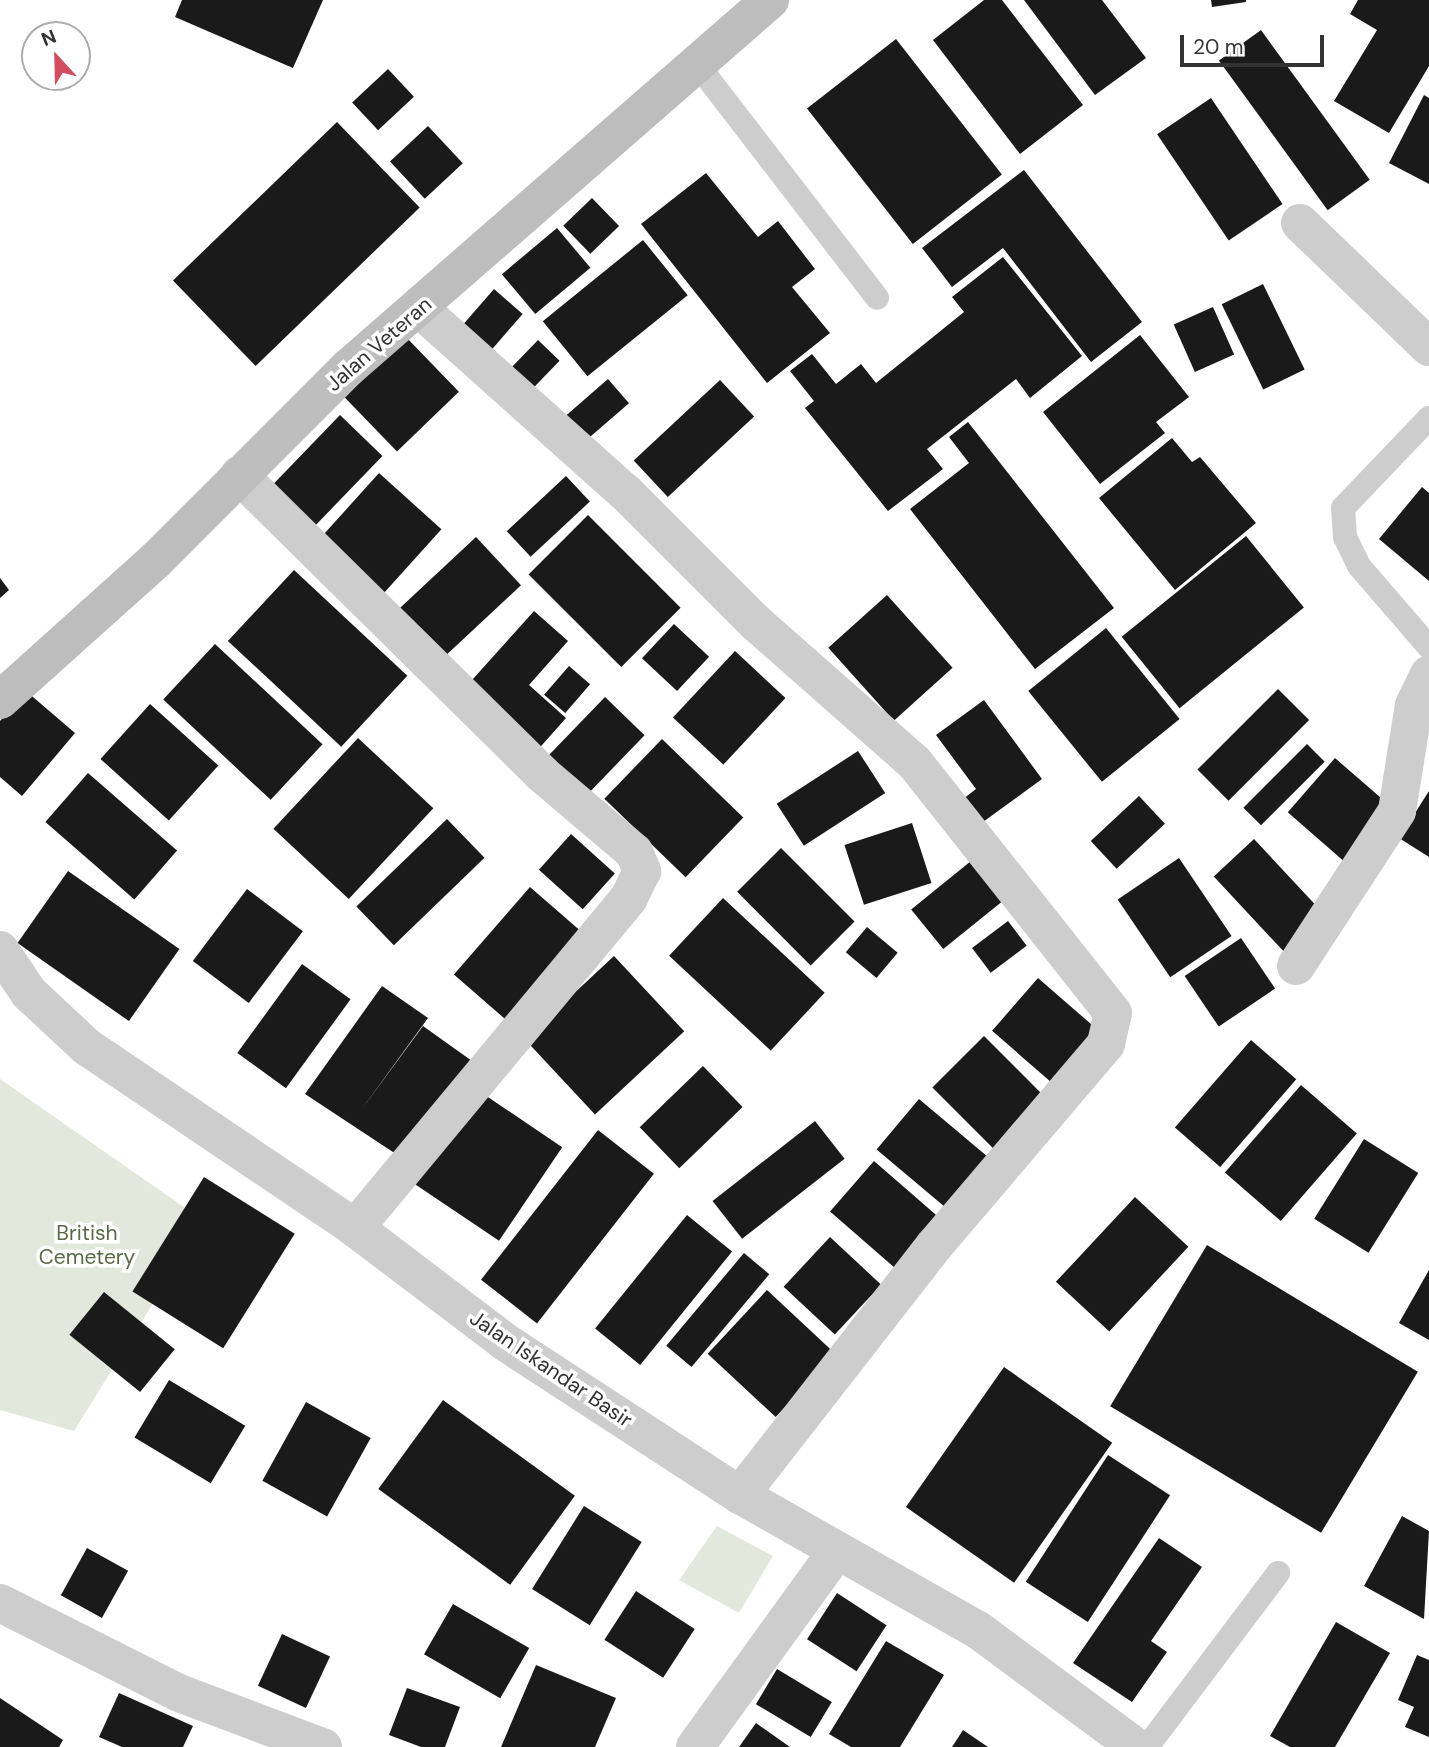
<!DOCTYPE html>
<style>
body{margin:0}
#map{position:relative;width:1429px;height:1747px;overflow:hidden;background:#fff;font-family:"DM Sans",sans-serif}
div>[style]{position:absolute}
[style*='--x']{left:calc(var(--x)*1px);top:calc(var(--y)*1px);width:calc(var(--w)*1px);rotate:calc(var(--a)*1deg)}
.green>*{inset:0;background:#e3e8dd}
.building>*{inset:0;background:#1a1a1a;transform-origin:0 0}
.lane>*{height:24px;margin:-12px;padding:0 12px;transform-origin:12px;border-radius:12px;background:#cdcdcd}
.street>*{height:38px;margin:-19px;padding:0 19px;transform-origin:19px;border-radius:19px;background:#cdcdcd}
.secondary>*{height:38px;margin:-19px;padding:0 19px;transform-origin:19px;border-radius:19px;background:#bdbdbd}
span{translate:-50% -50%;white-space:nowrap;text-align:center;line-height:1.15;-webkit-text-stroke:7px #fff;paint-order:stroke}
.street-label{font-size:21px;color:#333}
.park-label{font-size:21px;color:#586a45}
.north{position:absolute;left:21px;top:21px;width:70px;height:70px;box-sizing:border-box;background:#fff;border:2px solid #adadad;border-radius:50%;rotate:338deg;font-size:19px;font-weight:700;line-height:28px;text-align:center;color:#333}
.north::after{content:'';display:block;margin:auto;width:24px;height:32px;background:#d14d5f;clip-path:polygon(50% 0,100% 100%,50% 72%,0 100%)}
.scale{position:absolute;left:1180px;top:35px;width:144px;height:32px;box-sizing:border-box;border:4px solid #333;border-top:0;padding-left:9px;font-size:21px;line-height:24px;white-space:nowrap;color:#333;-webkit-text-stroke:5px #fff;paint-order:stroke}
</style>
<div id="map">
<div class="green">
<i style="clip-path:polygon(0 1079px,204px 1221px,74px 1431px,0 1410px)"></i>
<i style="clip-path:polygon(717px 1526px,773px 1556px,739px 1613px,679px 1580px)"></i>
</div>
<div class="building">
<i style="clip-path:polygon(182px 0,323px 0,293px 68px,175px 17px)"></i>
<i style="clip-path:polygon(984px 0,1002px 0,1083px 105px,1020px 154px,933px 40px)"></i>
<i style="clip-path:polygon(1024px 0,1102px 0,1146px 58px,1095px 95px)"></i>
<i style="clip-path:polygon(1211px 0,1246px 0,1246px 2px,1212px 7px)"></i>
<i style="clip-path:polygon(1358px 0,1429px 0,1429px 66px,1389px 133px,1334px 101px,1377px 30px,1350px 14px)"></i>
<i style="left:1261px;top:30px;width:185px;height:52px;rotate:54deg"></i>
<i style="left:896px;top:39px;width:172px;height:113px;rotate:52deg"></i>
<i style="left:388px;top:69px;width:38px;height:49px;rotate:47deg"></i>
<i style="clip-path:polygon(1424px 95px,1429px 98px,1429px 184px,1389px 163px)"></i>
<i style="left:1211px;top:98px;width:128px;height:65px;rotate:56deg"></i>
<i style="left:337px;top:122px;width:119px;height:228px;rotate:46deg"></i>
<i style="left:428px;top:126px;width:51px;height:52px;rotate:47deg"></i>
<i style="clip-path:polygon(1024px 170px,1142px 322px,1091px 362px,1003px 248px,952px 287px,922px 248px)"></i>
<i style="clip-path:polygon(706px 173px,758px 237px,778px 221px,815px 269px,792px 287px,830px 333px,767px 383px,641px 224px)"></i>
<i style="left:592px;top:198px;width:39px;height:40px;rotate:46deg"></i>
<i style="left:557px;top:228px;width:52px;height:72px;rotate:50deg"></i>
<i style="left:643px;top:240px;width:71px;height:129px;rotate:51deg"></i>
<i style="clip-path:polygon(1003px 257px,1082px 356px,1030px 398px,1016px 379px,927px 449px,943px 469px,888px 511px,805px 408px,814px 401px,790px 371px,812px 354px,836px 384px,861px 364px,876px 383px,964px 312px,952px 297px)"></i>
<i style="left:1263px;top:284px;width:95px;height:46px;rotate:64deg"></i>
<i style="left:494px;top:289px;width:38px;height:47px;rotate:41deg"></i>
<i style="left:1213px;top:307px;width:52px;height:43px;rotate:66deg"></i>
<i style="left:404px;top:335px;width:79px;height:86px;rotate:46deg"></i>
<i style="clip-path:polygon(1140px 335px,1189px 397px,1156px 422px,1165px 433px,1100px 484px,1043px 412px)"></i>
<i style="left:538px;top:340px;width:30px;height:40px;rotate:44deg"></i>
<i style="left:608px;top:379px;width:32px;height:59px;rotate:49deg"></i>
<i style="left:720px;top:380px;width:50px;height:118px;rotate:47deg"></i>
<i style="left:340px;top:415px;width:59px;height:100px;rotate:44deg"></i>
<i style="clip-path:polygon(968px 422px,1114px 608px,1035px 669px,910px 509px,969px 463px,949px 437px)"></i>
<i style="clip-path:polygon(1172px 438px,1192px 462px,1200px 457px,1256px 523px,1175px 590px,1099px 498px)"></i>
<i style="left:379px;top:473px;width:84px;height:96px;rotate:42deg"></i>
<i style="left:566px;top:476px;width:35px;height:81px;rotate:47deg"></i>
<i style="clip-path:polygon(1422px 487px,1429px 493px,1429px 581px,1379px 539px)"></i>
<i style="left:588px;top:515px;width:131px;height:84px;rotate:45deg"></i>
<i style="left:1246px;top:536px;width:92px;height:160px;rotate:51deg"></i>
<i style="left:476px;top:537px;width:66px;height:115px;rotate:47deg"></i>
<i style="left:294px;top:570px;width:155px;height:97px;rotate:43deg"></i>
<i style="clip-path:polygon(0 578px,9px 590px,0 598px)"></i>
<i style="left:887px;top:595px;width:98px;height:79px;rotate:48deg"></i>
<i style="clip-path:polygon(534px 611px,568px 641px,529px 685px,566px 718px,535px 753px,464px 689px)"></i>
<i style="left:674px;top:624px;width:48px;height:47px;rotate:43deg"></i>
<i style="left:1106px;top:628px;width:117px;height:100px;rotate:51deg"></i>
<i style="left:215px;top:644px;width:147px;height:76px;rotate:43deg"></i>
<i style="left:735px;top:651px;width:69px;height:91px;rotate:43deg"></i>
<i style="left:569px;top:666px;width:28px;height:38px;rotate:41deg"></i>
<i style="left:1278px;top:689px;width:44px;height:114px;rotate:45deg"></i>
<i style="clip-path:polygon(26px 691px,75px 733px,22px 796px,0 777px,0 721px)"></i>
<i style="left:605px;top:697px;width:55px;height:83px;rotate:44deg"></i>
<i style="clip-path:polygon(984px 700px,1042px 779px,972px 830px,954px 806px,976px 789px,936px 735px)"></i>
<i style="left:150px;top:704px;width:92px;height:74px;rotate:42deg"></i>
<i style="left:358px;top:738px;width:103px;height:124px;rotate:43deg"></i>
<i style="left:662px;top:739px;width:113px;height:83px;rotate:44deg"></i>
<i style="left:1307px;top:744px;width:25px;height:90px;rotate:45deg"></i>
<i style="left:858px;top:751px;width:50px;height:97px;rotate:57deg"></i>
<i style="left:1335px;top:758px;width:74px;height:72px;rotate:41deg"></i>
<i style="left:88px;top:773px;width:118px;height:65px;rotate:41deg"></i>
<i style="clip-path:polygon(1429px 791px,1429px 857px,1399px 838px)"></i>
<i style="left:1139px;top:796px;width:38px;height:66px;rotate:47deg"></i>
<i style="left:447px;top:819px;width:54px;height:126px;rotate:46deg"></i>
<i style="left:912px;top:823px;width:63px;height:71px;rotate:72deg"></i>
<i style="left:571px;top:834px;width:59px;height:48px;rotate:42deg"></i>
<i style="left:1254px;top:839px;width:104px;height:55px;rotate:47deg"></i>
<i style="left:781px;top:848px;width:104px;height:62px;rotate:45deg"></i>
<i style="left:1179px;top:858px;width:94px;height:74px;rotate:56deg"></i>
<i style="left:971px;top:861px;width:51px;height:77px;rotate:51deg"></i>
<i style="left:68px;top:871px;width:136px;height:88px;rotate:35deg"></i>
<i style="left:530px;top:887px;width:69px;height:116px;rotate:41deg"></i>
<i style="left:247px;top:889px;width:70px;height:90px;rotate:37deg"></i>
<i style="left:723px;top:898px;width:139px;height:79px;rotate:43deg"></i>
<i style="left:1008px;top:921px;width:31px;height:45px;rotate:53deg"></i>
<i style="left:867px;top:927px;width:40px;height:33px;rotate:40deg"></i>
<i style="left:1241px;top:938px;width:61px;height:68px;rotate:56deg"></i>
<i style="left:614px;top:956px;width:103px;height:122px;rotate:47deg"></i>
<i style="left:302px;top:964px;width:60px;height:110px;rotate:36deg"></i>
<i style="left:1038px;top:978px;width:91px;height:70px;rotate:41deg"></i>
<i style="clip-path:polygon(382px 986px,428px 1018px,359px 1113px,423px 1026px,472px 1061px,402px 1158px,305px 1094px)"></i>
<i style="left:984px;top:1036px;width:95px;height:73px;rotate:45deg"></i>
<i style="left:1251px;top:1040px;width:60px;height:116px;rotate:41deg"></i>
<i style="left:703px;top:1066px;width:57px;height:88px;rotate:46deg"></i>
<i style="left:1301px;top:1085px;width:74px;height:116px;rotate:41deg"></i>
<i style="left:476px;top:1089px;width:104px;height:113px;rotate:34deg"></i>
<i style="left:919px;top:1099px;width:92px;height:66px;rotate:40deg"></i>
<i style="left:815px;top:1121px;width:48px;height:130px;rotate:52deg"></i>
<i style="left:598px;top:1130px;width:71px;height:190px;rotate:38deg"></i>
<i style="left:1364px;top:1139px;width:64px;height:94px;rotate:32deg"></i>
<i style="left:874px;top:1161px;width:93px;height:67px;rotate:41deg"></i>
<i style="left:204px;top:1177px;width:107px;height:135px;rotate:32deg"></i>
<i style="left:1135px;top:1197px;width:73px;height:116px;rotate:43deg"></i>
<i style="left:687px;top:1215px;width:58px;height:146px;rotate:39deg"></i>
<i style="left:830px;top:1237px;width:70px;height:68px;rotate:43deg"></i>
<i style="left:1207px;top:1245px;width:246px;height:188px;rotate:31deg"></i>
<i style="left:744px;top:1253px;width:33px;height:121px;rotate:40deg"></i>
<i style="clip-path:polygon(1429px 1270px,1429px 1340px,1399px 1323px)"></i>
<i style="left:767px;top:1290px;width:93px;height:87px;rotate:43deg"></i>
<i style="left:104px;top:1292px;width:91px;height:55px;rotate:39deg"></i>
<i style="left:1004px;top:1367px;width:132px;height:171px;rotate:35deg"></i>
<i style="left:169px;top:1380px;width:89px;height:67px;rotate:31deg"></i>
<i style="left:443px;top:1400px;width:163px;height:110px;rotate:36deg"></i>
<i style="left:306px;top:1402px;width:74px;height:90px;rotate:29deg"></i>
<i style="left:1108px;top:1455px;width:74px;height:151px;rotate:33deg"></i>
<i style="left:584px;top:1506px;width:68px;height:98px;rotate:32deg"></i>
<i style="clip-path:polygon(1402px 1516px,1429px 1531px,1424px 1619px,1364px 1586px)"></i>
<i style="clip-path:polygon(1159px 1538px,1202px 1567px,1151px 1641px,1167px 1652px,1132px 1702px,1073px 1663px)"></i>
<i style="left:87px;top:1548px;width:47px;height:54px;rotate:29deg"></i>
<i style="left:636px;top:1591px;width:70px;height:58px;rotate:33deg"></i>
<i style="left:837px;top:1593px;width:59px;height:55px;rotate:33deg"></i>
<i style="left:453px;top:1604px;width:88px;height:58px;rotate:30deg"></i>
<i style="clip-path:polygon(1336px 1622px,1390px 1653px,1335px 1747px,1290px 1747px,1270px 1736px)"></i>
<i style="left:282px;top:1634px;width:53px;height:57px;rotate:25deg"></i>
<i style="clip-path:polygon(886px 1641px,944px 1675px,900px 1747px,851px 1747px,829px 1734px)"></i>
<i style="clip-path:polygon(1417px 1655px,1429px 1660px,1429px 1737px,1405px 1727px,1414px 1707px,1398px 1700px)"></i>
<i style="clip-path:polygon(536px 1665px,616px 1698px,595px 1747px,501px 1747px)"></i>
<i style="left:777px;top:1669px;width:64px;height:41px;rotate:31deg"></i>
<i style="clip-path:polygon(407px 1688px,460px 1707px,445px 1747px,421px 1747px,389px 1735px)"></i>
<i style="clip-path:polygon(119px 1693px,193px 1726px,183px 1747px,122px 1747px,99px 1737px)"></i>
<i style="clip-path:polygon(0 1698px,63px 1740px,59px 1747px,0 1747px)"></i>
<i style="clip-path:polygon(756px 1723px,790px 1747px,739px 1747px)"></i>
<i style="clip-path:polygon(963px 1730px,988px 1747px,952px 1747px)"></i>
</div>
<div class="lane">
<i style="--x:697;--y:64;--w:295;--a:52.4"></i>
<i style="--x:1429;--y:418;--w:124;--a:133.7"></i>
<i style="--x:1343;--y:508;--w:29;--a:86"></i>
<i style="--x:1345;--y:537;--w:32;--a:64"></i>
<i style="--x:1359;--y:566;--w:107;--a:49.2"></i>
<i style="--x:1147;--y:1747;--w:218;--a:-53"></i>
</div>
<div class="street">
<i style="--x:1300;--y:223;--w:179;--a:43.9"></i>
<i style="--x:420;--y:309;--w:275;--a:41.8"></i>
<i style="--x:625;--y:492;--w:184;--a:45"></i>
<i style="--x:755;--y:622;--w:212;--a:41.4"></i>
<i style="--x:914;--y:762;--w:320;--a:51.6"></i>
<i style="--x:1113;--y:1013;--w:32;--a:103"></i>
<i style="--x:1106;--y:1044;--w:265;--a:130.4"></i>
<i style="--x:934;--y:1246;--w:316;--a:127.9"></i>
<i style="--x:239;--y:475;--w:426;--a:44.6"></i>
<i style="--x:542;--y:774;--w:121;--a:40.3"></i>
<i style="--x:634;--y:852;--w:21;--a:67"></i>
<i style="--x:642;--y:871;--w:30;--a:116"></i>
<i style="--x:629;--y:898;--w:429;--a:129.7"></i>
<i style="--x:0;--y:950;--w:52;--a:56"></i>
<i style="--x:29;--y:993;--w:79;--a:43"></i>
<i style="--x:87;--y:1047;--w:323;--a:34"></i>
<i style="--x:355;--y:1228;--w:188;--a:37.2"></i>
<i style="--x:505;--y:1342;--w:280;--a:33.1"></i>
<i style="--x:740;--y:1495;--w:274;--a:29.6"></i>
<i style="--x:978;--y:1630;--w:197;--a:36.5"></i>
<i style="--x:1296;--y:966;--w:185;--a:-56.9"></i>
<i style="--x:1397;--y:811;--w:107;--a:-80.9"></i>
<i style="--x:1414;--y:705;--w:34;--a:-64"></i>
<i style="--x:0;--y:1603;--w:200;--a:26.7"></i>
<i style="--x:179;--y:1693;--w:154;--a:20.6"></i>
<i style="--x:695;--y:1747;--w:242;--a:-54.1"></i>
</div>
<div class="secondary">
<i style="--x:0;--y:700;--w:210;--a:-41.9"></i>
<i style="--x:156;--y:560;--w:272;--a:-45"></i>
<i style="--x:348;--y:368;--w:560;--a:-41.09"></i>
</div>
<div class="street-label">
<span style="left:379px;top:344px;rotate:-41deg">Jalan Veteran</span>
<span style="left:551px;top:1369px;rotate:34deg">Jalan Iskandar Basir</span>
</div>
<div class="park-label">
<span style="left:87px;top:1245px">British<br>Cemetery</span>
</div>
<div class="north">N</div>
<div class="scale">20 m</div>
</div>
